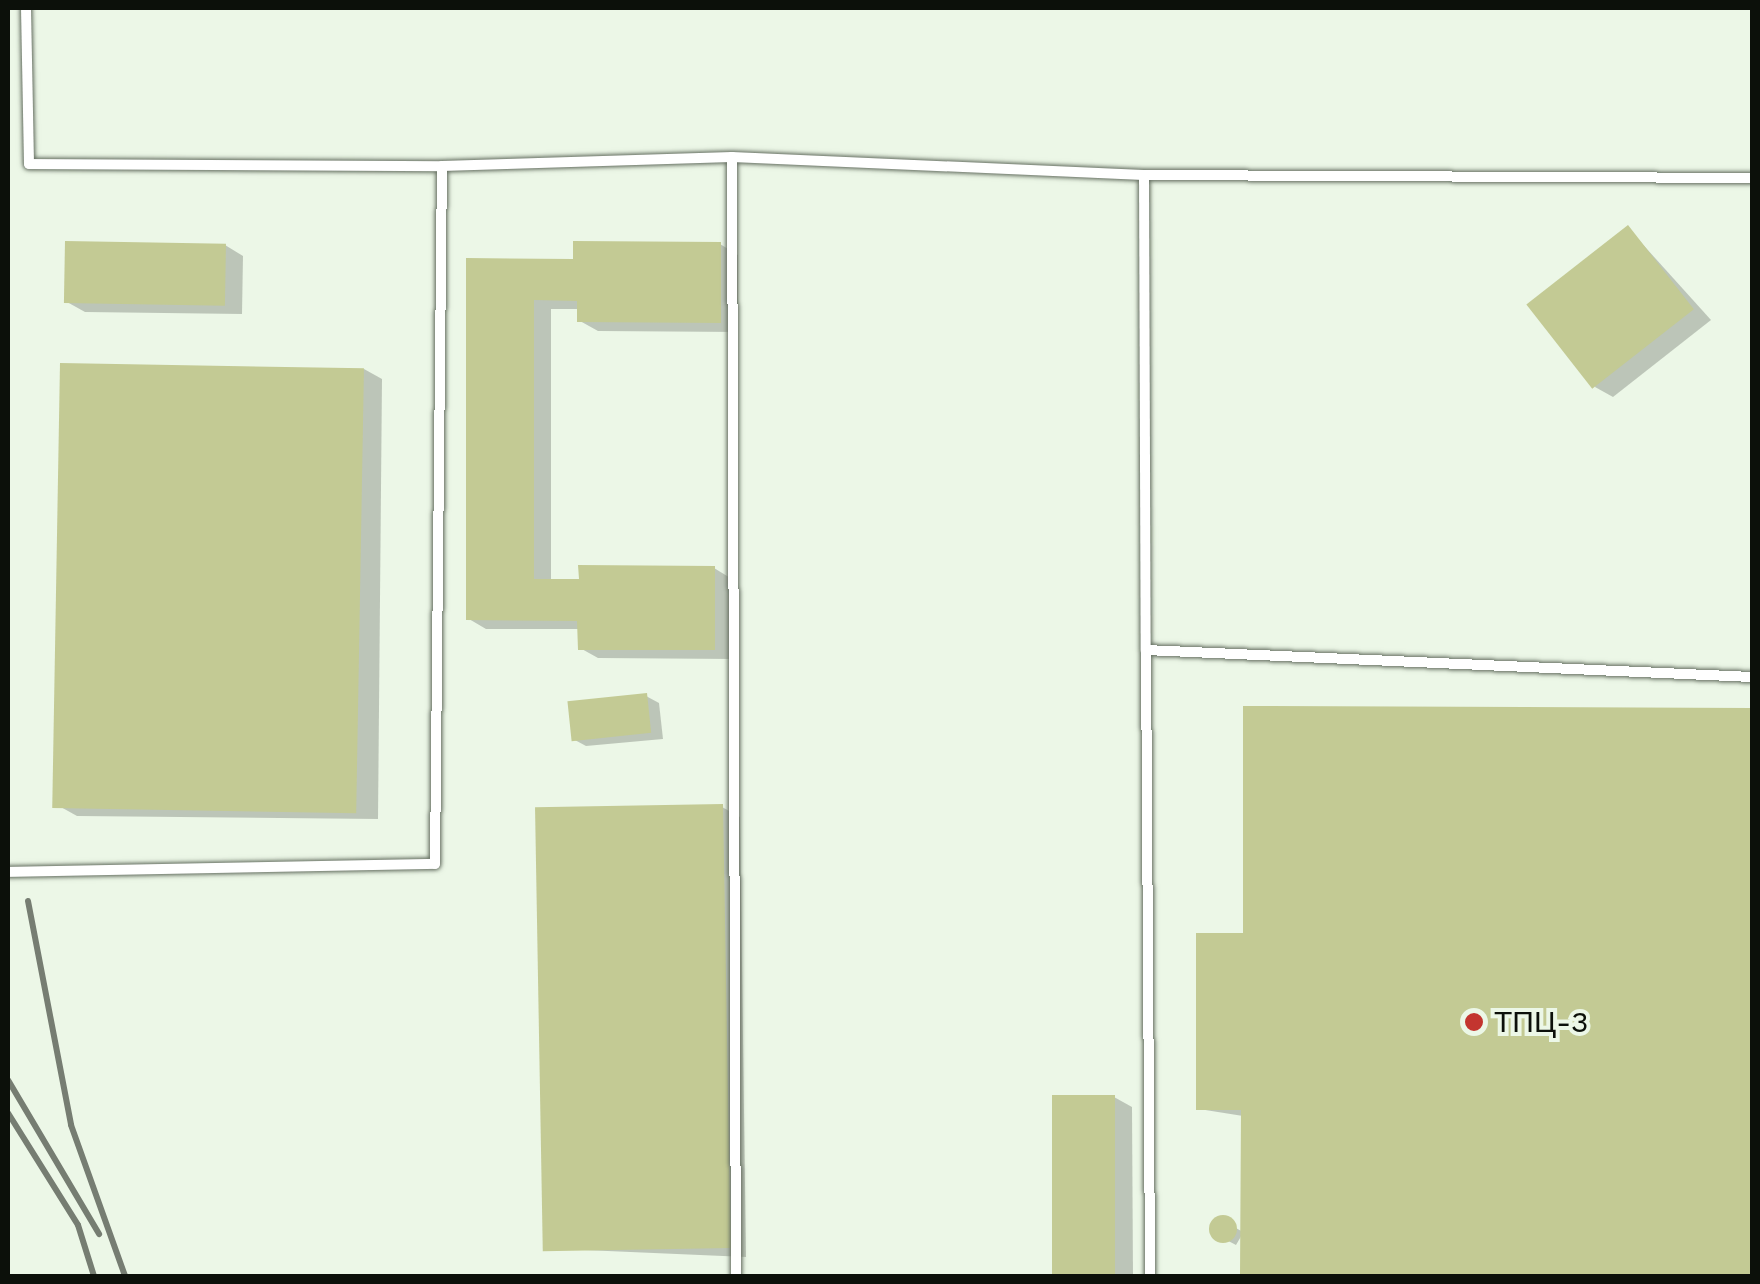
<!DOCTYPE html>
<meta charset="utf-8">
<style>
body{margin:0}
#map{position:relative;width:1760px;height:1284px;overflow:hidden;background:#ecf7e7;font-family:"Work Sans",sans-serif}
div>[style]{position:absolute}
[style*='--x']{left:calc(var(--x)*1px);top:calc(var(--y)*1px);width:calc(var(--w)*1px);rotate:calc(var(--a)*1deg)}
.shadow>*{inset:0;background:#0003}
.building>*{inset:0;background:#c3ca94;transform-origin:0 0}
.round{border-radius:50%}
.roads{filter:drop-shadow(0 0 2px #667062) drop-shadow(0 0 2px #667062)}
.lane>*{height:10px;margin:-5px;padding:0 5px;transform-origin:5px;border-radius:5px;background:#fff}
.rail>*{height:6px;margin:-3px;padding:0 3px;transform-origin:3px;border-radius:3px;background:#767d72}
.dots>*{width:28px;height:28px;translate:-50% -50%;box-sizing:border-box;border:5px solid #ecf7e7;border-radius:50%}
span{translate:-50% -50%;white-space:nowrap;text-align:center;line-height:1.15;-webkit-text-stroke:8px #ecf7e7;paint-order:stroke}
.poi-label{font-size:30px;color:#0c100a}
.left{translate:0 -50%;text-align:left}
.frame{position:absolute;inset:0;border:10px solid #0c100a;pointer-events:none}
</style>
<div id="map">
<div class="shadow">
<i style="clip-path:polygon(1628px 228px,1711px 320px,1613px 397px,1595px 387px)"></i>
<i style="clip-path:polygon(720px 244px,738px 255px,738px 332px,598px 331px,580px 321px,580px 309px,551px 309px,551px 582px,714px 568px,732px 579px,732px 659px,598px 658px,580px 648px,580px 629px,486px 629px,469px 619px,469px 261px,575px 262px)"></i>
<i style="clip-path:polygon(225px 245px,243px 256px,242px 314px,85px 312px,67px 302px)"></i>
<i style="clip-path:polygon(364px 369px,382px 379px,378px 819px,77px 816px,59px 806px)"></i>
<i style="clip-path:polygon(646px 696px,659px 703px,663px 739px,586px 746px,573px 739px)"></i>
<i style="clip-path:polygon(1246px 709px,1752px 711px,1752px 1276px,1243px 1276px,1243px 1233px,1236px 1245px,1213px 1233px,1220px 1219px,1243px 1232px,1243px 1116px,1199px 1109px,1245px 936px)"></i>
<i style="clip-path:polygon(722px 807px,740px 817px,746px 1257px,561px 1249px,543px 1238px)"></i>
<i style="clip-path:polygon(1054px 1097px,1114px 1097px,1132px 1107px,1133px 1276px,1053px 1276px)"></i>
</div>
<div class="building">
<i style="left:1628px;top:225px;width:107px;height:129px;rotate:52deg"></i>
<i style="left:65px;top:241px;width:161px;height:62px;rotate:1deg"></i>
<i style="clip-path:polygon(573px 241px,721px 242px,721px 323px,577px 322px,577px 301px,534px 300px,534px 579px,579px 579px,578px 565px,715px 566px,715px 650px,578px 650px,577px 621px,466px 620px,466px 258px,573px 259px)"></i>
<i style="left:60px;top:363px;width:304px;height:445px;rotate:1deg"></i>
<i style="left:647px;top:693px;width:40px;height:80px;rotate:84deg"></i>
<i style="clip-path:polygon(1243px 706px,1752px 708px,1752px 1276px,1240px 1276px,1241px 1110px,1196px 1110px,1196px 933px,1243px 933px)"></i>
<i style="left:723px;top:804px;width:444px;height:188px;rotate:89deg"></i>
<i style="left:1052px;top:1095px;width:63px;height:181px"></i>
<i class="round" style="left:1209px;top:1215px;width:28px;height:28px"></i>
</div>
<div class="roads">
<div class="lane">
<i style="--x:26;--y:8;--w:156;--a:88.9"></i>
<i style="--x:29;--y:164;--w:413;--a:0.3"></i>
<i style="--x:732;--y:157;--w:1119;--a:89.8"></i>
<i style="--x:1144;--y:175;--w:475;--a:89.8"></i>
<i style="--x:1146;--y:650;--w:607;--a:2.55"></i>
<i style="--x:1146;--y:650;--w:626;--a:89.63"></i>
<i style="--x:8;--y:872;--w:427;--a:-1.1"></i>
<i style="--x:435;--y:864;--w:698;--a:-89.43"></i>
<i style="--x:442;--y:166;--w:290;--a:-1.8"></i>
<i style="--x:732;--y:157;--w:412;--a:2.5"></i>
<i style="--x:1144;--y:175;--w:608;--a:0.28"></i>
</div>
</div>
<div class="rail">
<i style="--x:28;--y:901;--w:228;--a:79.1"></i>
<i style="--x:71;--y:1125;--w:160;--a:70.3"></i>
<i style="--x:8;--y:1080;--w:179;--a:59.4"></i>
<i style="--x:8;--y:1113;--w:132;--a:58"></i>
<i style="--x:78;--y:1225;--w:53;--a:72.6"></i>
</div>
<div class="dots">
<i style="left:1474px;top:1022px;background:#c3352f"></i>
</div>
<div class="poi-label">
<span class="left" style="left:1494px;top:1022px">ТПЦ-3</span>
</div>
<div class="frame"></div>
</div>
